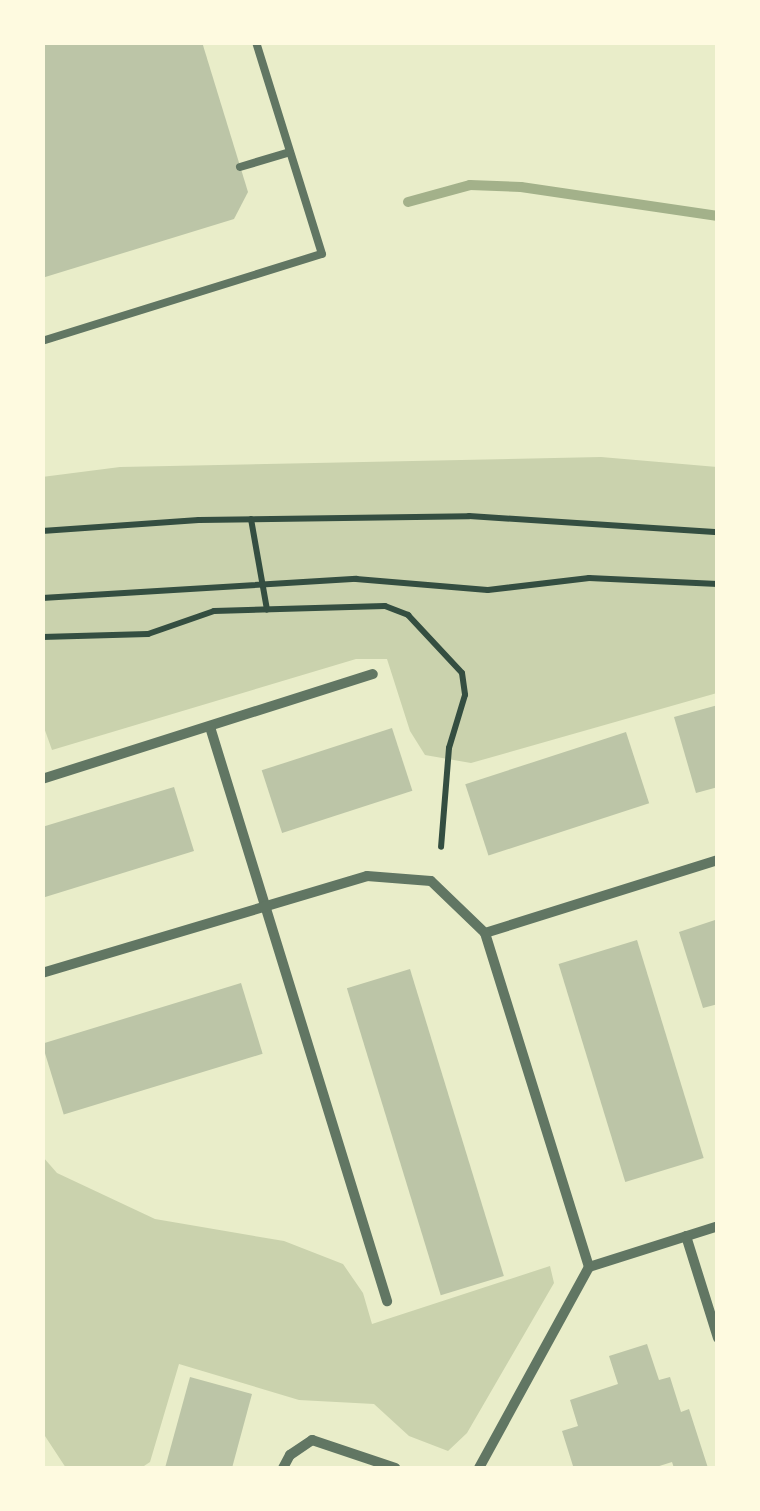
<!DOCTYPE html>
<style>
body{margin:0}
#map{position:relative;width:760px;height:1511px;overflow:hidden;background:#e9edc9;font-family:"Exo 2",sans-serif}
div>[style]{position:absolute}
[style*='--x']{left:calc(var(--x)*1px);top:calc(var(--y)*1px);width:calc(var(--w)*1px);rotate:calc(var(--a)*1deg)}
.green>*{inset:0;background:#cad2ad}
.stream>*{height:10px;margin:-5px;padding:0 5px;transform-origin:5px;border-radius:5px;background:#a3b18a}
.building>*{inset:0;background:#bcc5a7;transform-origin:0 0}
.path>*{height:6px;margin:-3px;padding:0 3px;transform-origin:3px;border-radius:3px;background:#344e41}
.service>*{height:8px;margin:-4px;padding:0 4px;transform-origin:4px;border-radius:4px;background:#617663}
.minor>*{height:10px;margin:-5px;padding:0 5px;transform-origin:5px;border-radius:5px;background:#617663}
span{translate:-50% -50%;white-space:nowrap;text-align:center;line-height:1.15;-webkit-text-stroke:8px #fefae0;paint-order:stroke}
.frame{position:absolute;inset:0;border:45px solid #fefae0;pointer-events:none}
</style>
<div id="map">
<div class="green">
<i style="clip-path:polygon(601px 457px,717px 467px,717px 693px,471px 763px,425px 755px,410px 731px,387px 659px,356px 659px,52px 750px,42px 722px,42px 477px,120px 467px)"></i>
<i style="clip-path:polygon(43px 1157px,57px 1173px,155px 1219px,284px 1241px,343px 1264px,363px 1293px,372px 1324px,550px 1266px,554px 1283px,467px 1433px,448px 1451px,409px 1436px,374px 1404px,299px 1400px,179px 1364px,150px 1462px,141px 1468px,66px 1468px,43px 1433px)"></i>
</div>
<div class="stream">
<i style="--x:408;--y:202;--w:64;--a:-15.3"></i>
<i style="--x:470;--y:185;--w:51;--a:2.2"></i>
<i style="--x:521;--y:187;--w:199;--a:8.4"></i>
</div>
<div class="building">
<i style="clip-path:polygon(42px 42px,202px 42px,248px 192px,234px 219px,42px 278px)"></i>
<i style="clip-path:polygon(718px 705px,718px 787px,696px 793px,674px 717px)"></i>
<i style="left:392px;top:728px;width:66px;height:137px;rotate:72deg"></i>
<i style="left:626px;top:732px;width:75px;height:169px;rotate:72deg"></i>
<i style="clip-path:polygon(174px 787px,194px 851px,42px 898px,42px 827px)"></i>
<i style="clip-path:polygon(718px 919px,718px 1004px,703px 1008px,679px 932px)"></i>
<i style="left:637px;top:940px;width:228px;height:82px;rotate:73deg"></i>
<i style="left:410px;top:969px;width:321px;height:66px;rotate:73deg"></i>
<i style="left:241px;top:983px;width:74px;height:208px;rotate:73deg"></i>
<i style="clip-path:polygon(647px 1344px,659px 1380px,670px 1377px,681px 1412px,689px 1409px,708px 1468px,674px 1468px,672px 1462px,653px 1468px,573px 1466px,562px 1431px,578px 1426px,570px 1400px,618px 1384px,609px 1356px)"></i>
<i style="clip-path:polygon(190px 1377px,252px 1394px,232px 1468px,165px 1468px)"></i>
</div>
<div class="path">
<i style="--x:251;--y:519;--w:92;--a:80"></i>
<i style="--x:42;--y:531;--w:157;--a:-4"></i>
<i style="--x:199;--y:520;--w:270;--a:-0.8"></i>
<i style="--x:469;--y:516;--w:250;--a:3.7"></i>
<i style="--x:42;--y:598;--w:315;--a:-3.5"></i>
<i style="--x:356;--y:579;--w:132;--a:4.8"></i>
<i style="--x:488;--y:590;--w:102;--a:-6.8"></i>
<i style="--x:589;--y:578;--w:129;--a:2.7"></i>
<i style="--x:42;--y:637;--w:106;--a:-1.6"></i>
<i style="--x:148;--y:634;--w:70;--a:-19.2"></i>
<i style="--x:214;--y:611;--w:171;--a:-1.7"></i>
<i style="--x:385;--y:606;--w:25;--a:21"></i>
<i style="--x:408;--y:615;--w:79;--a:47"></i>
<i style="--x:462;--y:673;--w:22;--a:82"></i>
<i style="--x:465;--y:695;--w:55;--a:106.8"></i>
<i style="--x:449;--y:748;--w:99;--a:94.6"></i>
</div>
<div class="service">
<i style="--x:240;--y:167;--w:52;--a:-16.7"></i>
<i style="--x:42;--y:341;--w:293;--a:-17.3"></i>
<i style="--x:322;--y:254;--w:222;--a:-107.3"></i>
</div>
<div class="minor">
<i style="--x:210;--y:727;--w:601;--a:72.86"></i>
<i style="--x:42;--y:779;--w:347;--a:-17.6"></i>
<i style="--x:485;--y:933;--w:244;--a:-17.4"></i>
<i style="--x:42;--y:973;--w:339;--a:-16.6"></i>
<i style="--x:367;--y:876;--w:64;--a:4.5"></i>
<i style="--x:431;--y:881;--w:75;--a:43.9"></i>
<i style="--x:485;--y:933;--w:350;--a:72.7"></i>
<i style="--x:589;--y:1267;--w:229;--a:118.7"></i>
<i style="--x:686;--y:1236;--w:107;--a:72.6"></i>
<i style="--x:589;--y:1267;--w:135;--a:-17.6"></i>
<i style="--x:283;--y:1468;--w:15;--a:-62"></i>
<i style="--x:290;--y:1455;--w:27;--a:-34"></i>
<i style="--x:312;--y:1440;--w:88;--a:18.6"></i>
</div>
<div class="frame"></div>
</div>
